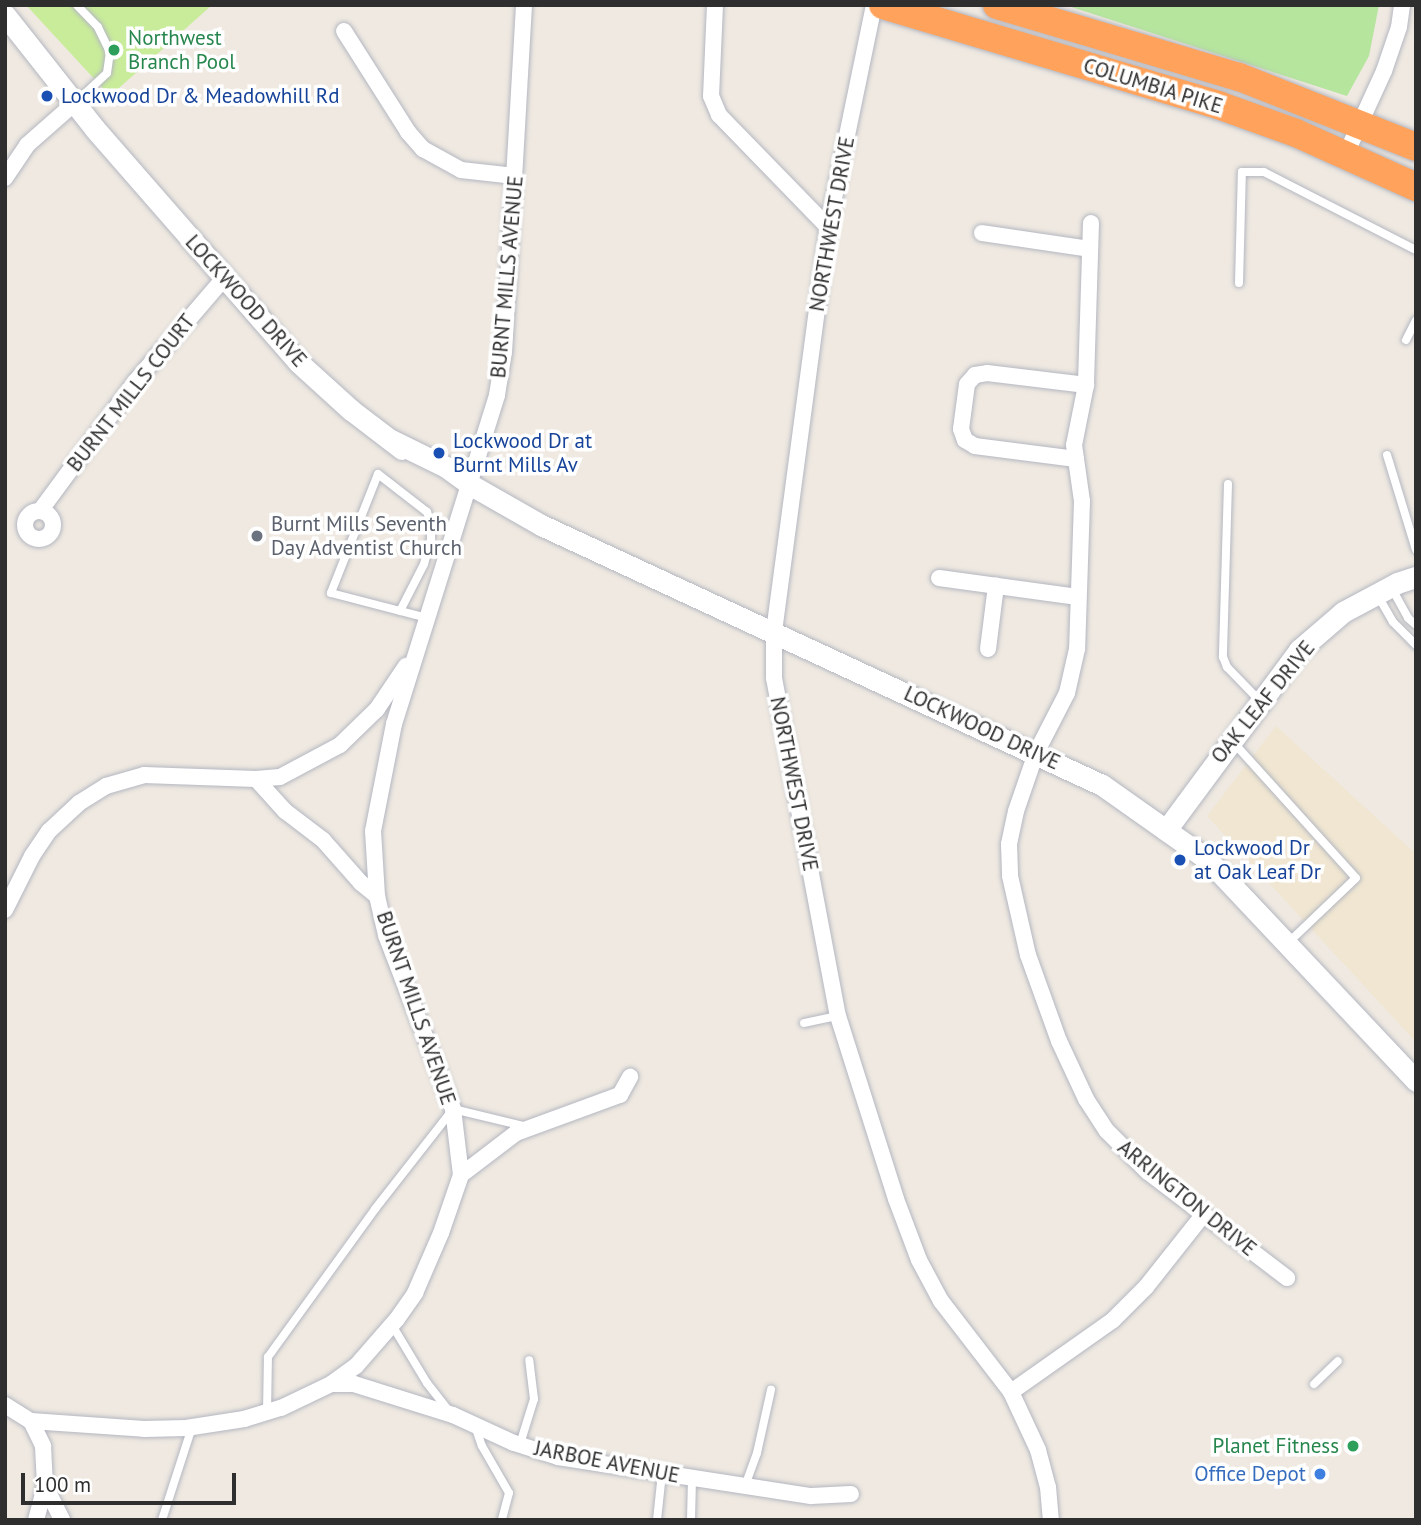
<!DOCTYPE html>
<style>
body{margin:0}
#map{position:relative;width:1421px;height:1525px;overflow:hidden;background:#efe9e1;font-family:"PT Sans",sans-serif}
div>[style]{position:absolute}
[style*='--x']{left:calc(var(--x)*1px);top:calc(var(--y)*1px);width:calc(var(--w)*1px);rotate:calc(var(--a)*1deg)}
.education>*{inset:0;background:#f0e6d1}
.green>*{inset:0;background:#b6e59e}
.pitch>*{inset:0;background:#c9ec9a}
.roads{filter:drop-shadow(0 0 2px #b4b7c1) drop-shadow(0 0 2px #b4b7c1)}
.lane>*{height:8px;margin:-4px;padding:0 4px;transform-origin:4px;border-radius:4px;background:#fff}
.street>*{height:16px;margin:-8px;padding:0 8px;transform-origin:8px;border-radius:8px;background:#fff}
.street>.ring{margin:-8px;padding:0;box-sizing:content-box;background:none;border:16px solid #fff;border-radius:50%}
.secondary>*{height:21px;margin:-10.5px;padding:0 10.5px;transform-origin:10.5px;border-radius:10.5px;background:#fff}
.highway>*{height:28px;margin:-14px;padding:0 14px;transform-origin:14px;border-radius:14px;background:#ffa35c}
.dots>*{width:19px;height:19px;translate:-50% -50%;box-sizing:border-box;border:4px solid #fff;border-radius:50%}
span{translate:-50% -50%;white-space:nowrap;text-align:center;line-height:1.15;-webkit-text-stroke:7px #fff;paint-order:stroke}
.leisure-label{font-size:21px;color:#27864d}
.left{translate:0 -50%;text-align:left}
.right{translate:-100% -50%;text-align:right}
.street-label{font-size:21px;color:#2e2e2e}
.transit-label{font-size:21px;color:#164399}
.worship-label{font-size:21px;color:#5b616d}
.shop-label{font-size:21px;color:#366cbe}
.frame{position:absolute;inset:0;border:7px solid #2e2e2e;pointer-events:none}
.scale{position:absolute;left:21px;top:1473px;width:215px;height:32px;box-sizing:border-box;border:4px solid #2e2e2e;border-top:0;padding-left:9px;font-size:21px;line-height:24px;white-space:nowrap;color:#2e2e2e;-webkit-text-stroke:5px #fff;paint-order:stroke}
</style>
<div id="map">
<div class="education">
<i style="clip-path:polygon(1276px 726px,1416px 854px,1416px 1042px,1207px 816px)"></i>
</div>
<div class="green">
<i style="clip-path:polygon(1065px 5px,1379px 5px,1369px 56px,1347px 96px)"></i>
</div>
<div class="pitch">
<i style="clip-path:polygon(26px 5px,212px 5px,110px 96px)"></i>
</div>
<div class="roads">
<div class="lane">
<i style="--x:76;--y:102;--w:42;--a:-43.1"></i>
<i style="--x:107;--y:73;--w:21;--a:-82"></i>
<i style="--x:110;--y:52;--w:28;--a:-116"></i>
<i style="--x:98;--y:27;--w:30;--a:-134"></i>
<i style="--x:1239;--y:283;--w:111;--a:-88.5"></i>
<i style="--x:1242;--y:172;--w:22;--a:0"></i>
<i style="--x:1264;--y:172;--w:171;--a:27.2"></i>
<i style="--x:1406;--y:340;--w:22;--a:-63"></i>
<i style="--x:1387;--y:455;--w:99;--a:73"></i>
<i style="--x:1228;--y:484;--w:173;--a:91.7"></i>
<i style="--x:1223;--y:657;--w:11;--a:68"></i>
<i style="--x:1227;--y:667;--w:46;--a:45.9"></i>
<i style="--x:1391;--y:587;--w:35;--a:61"></i>
<i style="--x:1408;--y:618;--w:11;--a:41"></i>
<i style="--x:1378;--y:596;--w:30;--a:60"></i>
<i style="--x:1393;--y:622;--w:33;--a:45"></i>
<i style="--x:400;--y:611;--w:53;--a:-62.9"></i>
<i style="--x:424;--y:564;--w:26;--a:-74"></i>
<i style="--x:431;--y:539;--w:16;--a:-90"></i>
<i style="--x:431;--y:523;--w:12;--a:-110"></i>
<i style="--x:427;--y:512;--w:62;--a:-142.2"></i>
<i style="--x:378;--y:474;--w:128;--a:111.6"></i>
<i style="--x:331;--y:593;--w:99;--a:14.6"></i>
<i style="--x:1233;--y:742;--w:183;--a:47.9"></i>
<i style="--x:1356;--y:878;--w:94;--a:136.3"></i>
<i style="--x:804;--y:1023;--w:35;--a:-12"></i>
<i style="--x:392;--y:1325;--w:68;--a:58.9"></i>
<i style="--x:427;--y:1383;--w:34;--a:52"></i>
<i style="--x:1314;--y:1384;--w:33;--a:-44"></i>
<i style="--x:267;--y:1412;--w:55;--a:-89"></i>
<i style="--x:268;--y:1357;--w:183;--a:-54.1"></i>
<i style="--x:375;--y:1209;--w:127;--a:-52"></i>
<i style="--x:453;--y:1109;--w:73;--a:13.5"></i>
<i style="--x:475;--y:1426;--w:21;--a:71"></i>
<i style="--x:482;--y:1446;--w:54;--a:60.1"></i>
<i style="--x:509;--y:1493;--w:28;--a:105"></i>
<i style="--x:520;--y:1444;--w:47;--a:-72.7"></i>
<i style="--x:534;--y:1399;--w:39;--a:-97"></i>
<i style="--x:745;--y:1486;--w:35;--a:-70"></i>
<i style="--x:757;--y:1453;--w:65;--a:-77.5"></i>
<i style="--x:162;--y:1520;--w:98;--a:-72.1"></i>
<i style="--x:657;--y:1520;--w:47;--a:-83.9"></i>
<i style="--x:691;--y:1520;--w:42;--a:-88.6"></i>
</div>
<div class="street">
<i style="--x:715;--y:5;--w:91;--a:92.5"></i>
<i style="--x:711;--y:96;--w:21;--a:67"></i>
<i style="--x:719;--y:115;--w:156;--a:45.8"></i>
<i style="--x:874;--y:5;--w:227;--a:101.7"></i>
<i style="--x:828;--y:227;--w:408;--a:97.6"></i>
<i style="--x:774;--y:631;--w:47;--a:90"></i>
<i style="--x:774;--y:678;--w:344;--a:79.3"></i>
<i style="--x:838;--y:1016;--w:192;--a:72.4"></i>
<i style="--x:896;--y:1199;--w:65;--a:69.3"></i>
<i style="--x:919;--y:1260;--w:47;--a:61.8"></i>
<i style="--x:941;--y:1301;--w:115;--a:52.4"></i>
<i style="--x:1011;--y:1392;--w:64;--a:65"></i>
<i style="--x:1038;--y:1450;--w:38;--a:75"></i>
<i style="--x:1048;--y:1487;--w:33;--a:85"></i>
<i style="--x:344;--y:31;--w:120;--a:57.6"></i>
<i style="--x:408;--y:132;--w:23;--a:49"></i>
<i style="--x:423;--y:149;--w:43;--a:28.9"></i>
<i style="--x:461;--y:170;--w:54;--a:6.3"></i>
<i style="--x:1346;--y:154;--w:91;--a:-65.4"></i>
<i style="--x:1384;--y:71;--w:46;--a:-71.2"></i>
<i style="--x:1399;--y:27;--w:22;--a:-82"></i>
<i style="--x:5;--y:178;--w:40;--a:-56"></i>
<i style="--x:27;--y:145;--w:65;--a:-41.3"></i>
<i style="--x:1091;--y:223;--w:162;--a:91.8"></i>
<i style="--x:1086;--y:385;--w:61;--a:101.3"></i>
<i style="--x:1074;--y:445;--w:57;--a:81.9"></i>
<i style="--x:1082;--y:501;--w:148;--a:91.9"></i>
<i style="--x:1077;--y:649;--w:45;--a:102.8"></i>
<i style="--x:1067;--y:693;--w:68;--a:117.3"></i>
<i style="--x:1036;--y:753;--w:61;--a:109"></i>
<i style="--x:1016;--y:811;--w:34;--a:102"></i>
<i style="--x:1009;--y:844;--w:32;--a:88"></i>
<i style="--x:1010;--y:876;--w:81;--a:77.2"></i>
<i style="--x:1028;--y:955;--w:91;--a:70.2"></i>
<i style="--x:1059;--y:1041;--w:64;--a:65"></i>
<i style="--x:1086;--y:1099;--w:38;--a:57"></i>
<i style="--x:1107;--y:1131;--w:58;--a:45"></i>
<i style="--x:1148;--y:1172;--w:175;--a:37.3"></i>
<i style="--x:982;--y:233;--w:109;--a:8.4"></i>
<i style="--x:1076;--y:459;--w:102;--a:-172.7"></i>
<i style="--x:975;--y:446;--w:12;--a:-149"></i>
<i style="--x:965;--y:440;--w:12;--a:-110"></i>
<i style="--x:961;--y:429;--w:45;--a:-82.4"></i>
<i style="--x:967;--y:384;--w:12;--a:-48"></i>
<i style="--x:975;--y:375;--w:12;--a:-9"></i>
<i style="--x:987;--y:373;--w:100;--a:6.9"></i>
<i class="ring" style="left:25px;top:511px;width:12px;height:12px"></i>
<i style="--x:40;--y:511;--w:160;--a:-53.6"></i>
<i style="--x:135;--y:382;--w:137;--a:-49.4"></i>
<i style="--x:939;--y:578;--w:140;--a:7.8"></i>
<i style="--x:988;--y:649;--w:64;--a:-82.8"></i>
<i style="--x:256;--y:779;--w:43;--a:47.8"></i>
<i style="--x:285;--y:811;--w:48;--a:37.3"></i>
<i style="--x:323;--y:840;--w:57;--a:48.5"></i>
<i style="--x:361;--y:883;--w:21;--a:39"></i>
<i style="--x:5;--y:910;--w:60;--a:-63.4"></i>
<i style="--x:32;--y:856;--w:30;--a:-56"></i>
<i style="--x:49;--y:831;--w:41;--a:-43"></i>
<i style="--x:79;--y:803;--w:32;--a:-32"></i>
<i style="--x:106;--y:786;--w:40;--a:-16"></i>
<i style="--x:144;--y:775;--w:112;--a:2"></i>
<i style="--x:256;--y:779;--w:24;--a:-5"></i>
<i style="--x:280;--y:777;--w:68;--a:-28.1"></i>
<i style="--x:340;--y:745;--w:52;--a:-44.2"></i>
<i style="--x:377;--y:709;--w:52;--a:-56"></i>
<i style="--x:461;--y:1175;--w:69;--a:-37.4"></i>
<i style="--x:516;--y:1133;--w:111;--a:-20.1"></i>
<i style="--x:620;--y:1095;--w:21;--a:-61"></i>
<i style="--x:331;--y:1384;--w:23;--a:0"></i>
<i style="--x:354;--y:1384;--w:104;--a:17.4"></i>
<i style="--x:453;--y:1415;--w:67;--a:24.7"></i>
<i style="--x:514;--y:1443;--w:46;--a:17.7"></i>
<i style="--x:558;--y:1457;--w:256;--a:8.8"></i>
<i style="--x:811;--y:1496;--w:40;--a:-2.9"></i>
<i style="--x:1011;--y:1392;--w:125;--a:-35.2"></i>
<i style="--x:1113;--y:1320;--w:47;--a:-45"></i>
<i style="--x:1146;--y:1287;--w:92;--a:-51.6"></i>
<i style="--x:5;--y:1405;--w:31;--a:32"></i>
<i style="--x:31;--y:1421;--w:28;--a:64"></i>
<i style="--x:43;--y:1446;--w:40;--a:87.1"></i>
<i style="--x:45;--y:1486;--w:38;--a:63"></i>
<i style="--x:31;--y:1421;--w:113;--a:4"></i>
<i style="--x:144;--y:1429;--w:42;--a:-1.4"></i>
<i style="--x:186;--y:1428;--w:59;--a:-8.8"></i>
<i style="--x:244;--y:1419;--w:39;--a:-17"></i>
<i style="--x:281;--y:1408;--w:55;--a:-25.6"></i>
<i style="--x:331;--y:1384;--w:31;--a:-36"></i>
<i style="--x:356;--y:1366;--w:62;--a:-48.9"></i>
<i style="--x:397;--y:1319;--w:32;--a:-55"></i>
<i style="--x:415;--y:1293;--w:65;--a:-66.6"></i>
<i style="--x:441;--y:1233;--w:61;--a:-71"></i>
<i style="--x:461;--y:1175;--w:66;--a:-96.9"></i>
<i style="--x:453;--y:1109;--w:186;--a:-111.1"></i>
<i style="--x:386;--y:935;--w:40;--a:-103"></i>
<i style="--x:377;--y:896;--w:65;--a:-93.5"></i>
<i style="--x:373;--y:831;--w:109;--a:-78.9"></i>
<i style="--x:394;--y:724;--w:345;--a:-72.6"></i>
<i style="--x:497;--y:395;--w:44;--a:-80.8"></i>
<i style="--x:504;--y:352;--w:348;--a:-86.7"></i>
<i style="--x:36;--y:1520;--w:35;--a:-75"></i>
</div>
<div class="secondary">
<i style="--x:5;--y:15;--w:145;--a:51.7"></i>
<i style="--x:95;--y:129;--w:309;--a:48.9"></i>
<i style="--x:298;--y:362;--w:72;--a:42.2"></i>
<i style="--x:351;--y:410;--w:64;--a:37.4"></i>
<i style="--x:391;--y:440;--w:61;--a:26.1"></i>
<i style="--x:446;--y:467;--w:31;--a:36"></i>
<i style="--x:471;--y:485;--w:81;--a:29.7"></i>
<i style="--x:541;--y:525;--w:618;--a:24.87"></i>
<i style="--x:1102;--y:785;--w:128;--a:35.2"></i>
<i style="--x:1207;--y:859;--w:305;--a:46.7"></i>
<i style="--x:1166;--y:830;--w:224;--a:-53.5"></i>
<i style="--x:1299;--y:650;--w:58;--a:-40.8"></i>
<i style="--x:1343;--y:612;--w:61;--a:-28.2"></i>
<i style="--x:1397;--y:583;--w:20;--a:-18"></i>
</div>
<div class="highway">
<i style="--x:883;--y:5;--w:350;--a:16.6"></i>
<i style="--x:1218;--y:105;--w:83;--a:19.7"></i>
<i style="--x:1296;--y:133;--w:132;--a:24.2"></i>
<i style="--x:997;--y:5;--w:252;--a:16.6"></i>
<i style="--x:1239;--y:77;--w:190;--a:21.6"></i>
</div>
</div>
<div class="dots">
<i style="left:114px;top:50px;background:#2e9e5b"></i>
<i style="left:47px;top:96px;background:#1a4fb4"></i>
<i style="left:439px;top:453px;background:#1a4fb4"></i>
<i style="left:257px;top:536px;background:#6b7280"></i>
<i style="left:1180px;top:860px;background:#1a4fb4"></i>
<i style="left:1353px;top:1446px;background:#2e9e5b"></i>
<i style="left:1320px;top:1474px;background:#3f7fe0"></i>
</div>
<div class="leisure-label">
<span class="left" style="left:128px;top:50px">Northwest<br>Branch Pool</span>
<span class="right" style="left:1339px;top:1446px">Planet Fitness</span>
</div>
<div class="street-label">
<span style="left:1153px;top:86px;rotate:17deg">COLUMBIA PIKE</span>
<span style="left:832px;top:224px;rotate:-80deg">NORTHWEST DRIVE</span>
<span style="left:507px;top:277px;rotate:-85deg">BURNT MILLS AVENUE</span>
<span style="left:246px;top:301px;rotate:48deg">LOCKWOOD DRIVE</span>
<span style="left:131px;top:393px;rotate:-52deg">BURNT MILLS COURT</span>
<span style="left:1263px;top:702px;rotate:-51deg">OAK LEAF DRIVE</span>
<span style="left:982px;top:728px;rotate:25deg">LOCKWOOD DRIVE</span>
<span style="left:794px;top:784px;rotate:79deg">NORTHWEST DRIVE</span>
<span style="left:416px;top:1008px;rotate:71deg">BURNT MILLS AVENUE</span>
<span style="left:1187px;top:1198px;rotate:39deg">ARRINGTON DRIVE</span>
<span style="left:607px;top:1462px;rotate:11deg">JARBOE AVENUE</span>
</div>
<div class="transit-label">
<span class="left" style="left:61px;top:96px">Lockwood Dr &amp; Meadowhill Rd</span>
<span class="left" style="left:453px;top:453px">Lockwood Dr at<br>Burnt Mills Av</span>
<span class="left" style="left:1194px;top:860px">Lockwood Dr<br>at Oak Leaf Dr</span>
</div>
<div class="worship-label">
<span class="left" style="left:271px;top:536px">Burnt Mills Seventh<br>Day Adventist Church</span>
</div>
<div class="shop-label">
<span class="right" style="left:1306px;top:1474px">Office Depot</span>
</div>
<div class="frame"></div>
<div class="scale">100 m</div>
</div>
